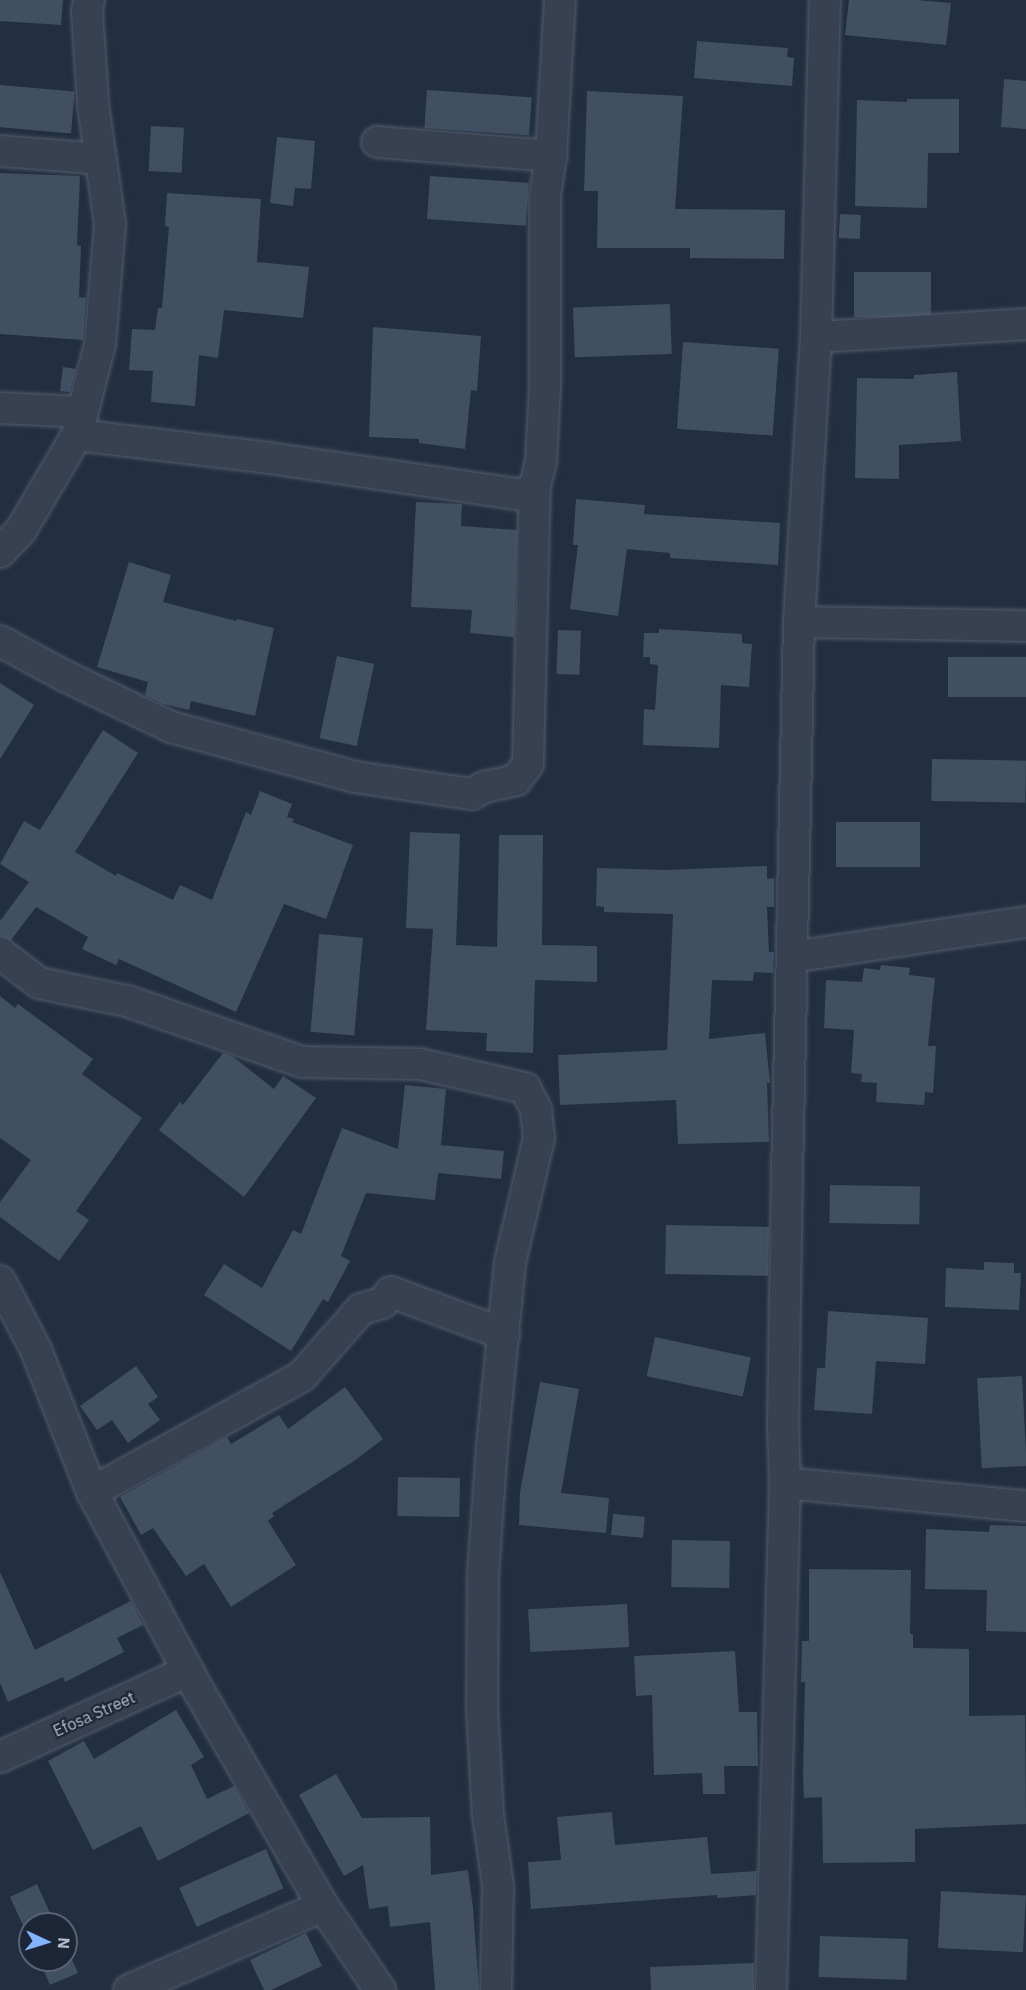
<!DOCTYPE html>
<style>
body{margin:0}
#map{position:relative;width:1026px;height:1990px;overflow:hidden;background:#222f41;font-family:"IBM Plex Sans",sans-serif}
div>[style]{position:absolute}
[style*='--x']{left:calc(var(--x)*1px);top:calc(var(--y)*1px);width:calc(var(--w)*1px);rotate:calc(var(--a)*1deg)}
.building>*{inset:0;background:#414f63;transform-origin:0 0}
.roads{filter:drop-shadow(0 0 2px #525c6b) drop-shadow(0 0 2px #525c6b)}
.minor>*{height:30px;margin:-15px;padding:0 15px;transform-origin:15px;border-radius:15px;background:#374151}
span{translate:-50% -50%;white-space:nowrap;text-align:center;line-height:1.15;-webkit-text-stroke:4.5px #1c2636;paint-order:stroke}
.street-label{font-size:16px;color:#b3bccb}
.north{position:absolute;left:18px;top:1912px;width:60px;height:60px;box-sizing:border-box;background:#1c2636;border:2px solid #586272;border-radius:50%;rotate:94deg;font-size:16px;font-weight:700;line-height:24px;text-align:center;color:#b3bccb}
.north::after{content:'';display:block;margin:auto;width:21px;height:27px;background:#84b4ff;clip-path:polygon(50% 0,100% 100%,50% 72%,0 100%)}
</style>
<div id="map">
<div class="building">
<i style="clip-path:polygon(0 0,63px 0,61px 25px,0 21px)"></i>
<i style="clip-path:polygon(849px 0,916px 0,951px 3px,946px 45px,845px 35px)"></i>
<i style="clip-path:polygon(697px 41px,788px 48px,787px 57px,794px 58px,792px 86px,694px 78px)"></i>
<i style="clip-path:polygon(1004px 79px,1026px 81px,1026px 129px,1001px 127px)"></i>
<i style="left:0;top:85px;width:75px;height:42px;rotate:5deg"></i>
<i style="left:427px;top:90px;width:105px;height:38px;rotate:4deg"></i>
<i style="clip-path:polygon(587px 91px,683px 96px,675px 209px,785px 210px,784px 259px,690px 258px,690px 248px,597px 248px,598px 191px,584px 191px)"></i>
<i style="clip-path:polygon(907px 99px,959px 99px,959px 153px,928px 153px,927px 208px,855px 206px,857px 100px,907px 102px)"></i>
<i style="left:151px;top:126px;width:33px;height:45px;rotate:3deg"></i>
<i style="clip-path:polygon(277px 137px,315px 141px,311px 189px,295px 188px,293px 206px,270px 203px)"></i>
<i style="clip-path:polygon(0 173px,80px 176px,77px 245px,81px 246px,79px 297px,86px 298px,83px 340px,0 334px)"></i>
<i style="left:430px;top:176px;width:99px;height:43px;rotate:4deg"></i>
<i style="clip-path:polygon(167px 193px,261px 199px,257px 262px,309px 267px,303px 318px,224px 310px,218px 358px,199px 355px,195px 406px,151px 402px,153px 371px,129px 370px,132px 329px,155px 330px,158px 308px,162px 308px,169px 227px,165px 226px)"></i>
<i style="left:840px;top:214px;width:21px;height:24px;rotate:3deg"></i>
<i style="left:854px;top:272px;width:77px;height:45px"></i>
<i style="left:670px;top:304px;width:50px;height:97px;rotate:88deg"></i>
<i style="clip-path:polygon(373px 327px,481px 336px,477px 391px,471px 390px,465px 449px,419px 443px,419px 439px,369px 437px)"></i>
<i style="left:683px;top:342px;width:96px;height:87px;rotate:4deg"></i>
<i style="clip-path:polygon(63px 367px,76px 369px,70px 392px,60px 391px)"></i>
<i style="clip-path:polygon(957px 372px,961px 441px,899px 445px,899px 479px,855px 478px,857px 378px,914px 379px,914px 375px)"></i>
<i style="clip-path:polygon(576px 499px,645px 505px,644px 514px,780px 523px,778px 565px,670px 558px,670px 553px,627px 549px,618px 616px,570px 609px,578px 545px,573px 545px)"></i>
<i style="clip-path:polygon(416px 502px,462px 504px,461px 526px,517px 530px,514px 637px,470px 633px,472px 610px,411px 607px)"></i>
<i style="clip-path:polygon(129px 562px,171px 575px,163px 602px,236px 621px,237px 619px,274px 628px,255px 716px,191px 701px,189px 710px,163px 704px,145px 695px,148px 682px,97px 667px)"></i>
<i style="clip-path:polygon(659px 629px,742px 634px,742px 643px,752px 644px,749px 687px,721px 685px,719px 748px,643px 745px,644px 709px,655px 710px,658px 665px,650px 664px,650px 657px,643px 657px,644px 633px,659px 633px)"></i>
<i style="left:558px;top:630px;width:23px;height:44px;rotate:2deg"></i>
<i style="left:337px;top:656px;width:38px;height:84px;rotate:12deg"></i>
<i style="left:1026px;top:657px;width:40px;height:78px;rotate:90deg"></i>
<i style="clip-path:polygon(0 683px,34px 705px,0 759px)"></i>
<i style="clip-path:polygon(103px 730px,138px 753px,75px 852px,116px 876px,117px 873px,173px 900px,180px 885px,212px 900px,246px 812px,251px 815px,260px 791px,292px 804px,287px 817px,294px 819px,292px 822px,353px 845px,326px 919px,284px 904px,236px 1012px,119px 959px,116px 965px,82px 949px,88px 937px,36px 907px,11px 940px,0 936px,0 921px,29px 882px,0 864px,24px 821px,40px 830px)"></i>
<i style="left:932px;top:759px;width:94px;height:42px;rotate:1deg"></i>
<i style="left:920px;top:822px;width:45px;height:84px;rotate:90deg"></i>
<i style="clip-path:polygon(410px 832px,460px 834px,456px 945px,497px 947px,499px 835px,543px 835px,542px 945px,597px 946px,597px 982px,535px 980px,533px 1053px,486px 1051px,487px 1033px,426px 1030px,433px 929px,406px 928px)"></i>
<i style="clip-path:polygon(767px 866px,767px 879px,774px 878px,774px 907px,767px 907px,769px 952px,774px 952px,773px 973px,754px 972px,753px 981px,712px 980px,709px 1039px,765px 1033px,770px 1083px,767px 1083px,769px 1142px,678px 1144px,676px 1100px,560px 1105px,558px 1055px,667px 1050px,673px 914px,604px 912px,604px 907px,596px 906px,597px 868px,667px 870px)"></i>
<i style="left:319px;top:934px;width:44px;height:98px;rotate:5deg"></i>
<i style="clip-path:polygon(881px 965px,910px 968px,909px 975px,935px 978px,928px 1046px,936px 1046px,933px 1093px,925px 1092px,924px 1105px,876px 1102px,877px 1083px,861px 1082px,862px 1074px,851px 1073px,854px 1030px,824px 1028px,826px 980px,862px 982px,864px 968px,880px 970px)"></i>
<i style="clip-path:polygon(0 996px,15px 1008px,18px 1004px,93px 1059px,82px 1074px,142px 1118px,76px 1211px,89px 1220px,59px 1261px,0 1217px,0 1202px,31px 1160px,0 1138px)"></i>
<i style="clip-path:polygon(223px 1053px,232px 1056px,274px 1089px,283px 1076px,316px 1098px,244px 1197px,159px 1130px,180px 1102px,183px 1105px)"></i>
<i style="clip-path:polygon(405px 1085px,446px 1089px,441px 1145px,504px 1151px,501px 1179px,438px 1173px,435px 1200px,366px 1193px,341px 1256px,350px 1261px,328px 1302px,323px 1299px,291px 1351px,204px 1295px,224px 1264px,262px 1288px,293px 1230px,301px 1234px,342px 1128px,398px 1149px)"></i>
<i style="left:830px;top:1185px;width:90px;height:38px;rotate:1deg"></i>
<i style="left:666px;top:1225px;width:103px;height:49px;rotate:1deg"></i>
<i style="clip-path:polygon(984px 1262px,1014px 1263px,1014px 1273px,1021px 1273px,1019px 1310px,945px 1307px,946px 1268px,984px 1270px)"></i>
<i style="clip-path:polygon(828px 1311px,928px 1318px,925px 1364px,876px 1361px,872px 1414px,814px 1410px,817px 1368px,825px 1368px)"></i>
<i style="left:655px;top:1337px;width:98px;height:40px;rotate:12deg"></i>
<i style="clip-path:polygon(136px 1366px,158px 1397px,148px 1404px,160px 1420px,128px 1443px,112px 1420px,97px 1430px,80px 1406px)"></i>
<i style="left:1022px;top:1376px;width:90px;height:45px;rotate:87deg"></i>
<i style="clip-path:polygon(540px 1382px,579px 1389px,561px 1493px,609px 1498px,606px 1533px,519px 1525px,520px 1492px)"></i>
<i style="clip-path:polygon(345px 1387px,383px 1439px,354px 1461px,272px 1513px,274px 1516px,268px 1521px,296px 1565px,231px 1607px,204px 1564px,186px 1576px,153px 1528px,141px 1535px,120px 1497px,227px 1437px,231px 1444px,279px 1415px,288px 1429px)"></i>
<i style="left:398px;top:1477px;width:62px;height:39px;rotate:1deg"></i>
<i style="left:613px;top:1514px;width:32px;height:21px;rotate:5deg"></i>
<i style="clip-path:polygon(990px 1525px,1026px 1526px,1026px 1632px,986px 1631px,987px 1590px,925px 1589px,926px 1529px,989px 1532px)"></i>
<i style="left:672px;top:1540px;width:58px;height:47px;rotate:1deg"></i>
<i style="clip-path:polygon(809px 1569px,911px 1570px,910px 1634px,913px 1634px,913px 1648px,969px 1649px,969px 1716px,1025px 1715px,1026px 1824px,915px 1829px,915px 1862px,823px 1863px,822px 1797px,804px 1798px,803px 1775px,805px 1682px,801px 1682px,802px 1641px,809px 1641px)"></i>
<i style="clip-path:polygon(0 1572px,35px 1650px,131px 1601px,143px 1625px,117px 1638px,124px 1652px,65px 1682px,63px 1677px,8px 1702px,0 1683px)"></i>
<i style="left:627px;top:1604px;width:43px;height:99px;rotate:87deg"></i>
<i style="clip-path:polygon(735px 1651px,739px 1712px,757px 1712px,758px 1766px,724px 1766px,725px 1794px,703px 1794px,702px 1773px,654px 1775px,652px 1695px,636px 1696px,634px 1656px)"></i>
<i style="clip-path:polygon(176px 1710px,204px 1757px,191px 1765px,207px 1799px,234px 1786px,249px 1813px,158px 1861px,141px 1826px,93px 1850px,48px 1761px,84px 1741px,94px 1759px)"></i>
<i style="clip-path:polygon(336px 1774px,362px 1818px,430px 1817px,431px 1875px,468px 1870px,473px 1908px,479px 1990px,435px 1990px,430px 1922px,390px 1927px,388px 1906px,369px 1909px,363px 1865px,344px 1876px,299px 1795px)"></i>
<i style="clip-path:polygon(612px 1812px,615px 1845px,707px 1837px,711px 1874px,757px 1871px,756px 1895px,717px 1898px,717px 1895px,531px 1909px,528px 1862px,561px 1860px,557px 1817px)"></i>
<i style="left:266px;top:1849px;width:43px;height:95px;rotate:66deg"></i>
<i style="clip-path:polygon(37px 1884px,55px 1924px,30px 1924px,30px 1941px,10px 1897px)"></i>
<i style="left:941px;top:1891px;width:85px;height:57px;rotate:3deg"></i>
<i style="clip-path:polygon(306px 1933px,322px 1966px,271px 1990px,264px 1990px,250px 1960px)"></i>
<i style="left:820px;top:1936px;width:88px;height:41px;rotate:2deg"></i>
<i style="clip-path:polygon(66px 1947px,78px 1973px,50px 1985px,39px 1960px,66px 1960px)"></i>
<i style="clip-path:polygon(754px 1963px,754px 1990px,651px 1990px,650px 1967px)"></i>
</div>
<div class="roads">
<div class="minor">
<i style="--x:377;--y:142;--w:175;--a:4.6"></i>
<i style="--x:0;--y:151;--w:101;--a:4.5"></i>
<i style="--x:816;--y:337;--w:210;--a:-3.5"></i>
<i style="--x:0;--y:408;--w:82;--a:2.8"></i>
<i style="--x:77;--y:435;--w:193;--a:6.8"></i>
<i style="--x:269;--y:458;--w:256;--a:8.3"></i>
<i style="--x:522;--y:495;--w:15;--a:-32"></i>
<i style="--x:535;--y:487;--w:27;--a:-77"></i>
<i style="--x:541;--y:461;--w:74;--a:-86.9"></i>
<i style="--x:545;--y:387;--w:191;--a:-90"></i>
<i style="--x:545;--y:196;--w:40;--a:-81.5"></i>
<i style="--x:551;--y:156;--w:156;--a:-86.7"></i>
<i style="--x:0;--y:552;--w:30;--a:-46"></i>
<i style="--x:21;--y:530;--w:110;--a:-59.5"></i>
<i style="--x:77;--y:435;--w:94;--a:-75.8"></i>
<i style="--x:100;--y:344;--w:120;--a:-85.2"></i>
<i style="--x:110;--y:224;--w:121;--a:-98.1"></i>
<i style="--x:93;--y:104;--w:93;--a:-93.7"></i>
<i style="--x:87;--y:11;--w:11;--a:-80"></i>
<i style="--x:799;--y:622;--w:227;--a:1"></i>
<i style="--x:0;--y:641;--w:74;--a:28.3"></i>
<i style="--x:65;--y:676;--w:118;--a:25.7"></i>
<i style="--x:171;--y:727;--w:191;--a:15.2"></i>
<i style="--x:355;--y:777;--w:118;--a:8.3"></i>
<i style="--x:472;--y:794;--w:14;--a:-30"></i>
<i style="--x:484;--y:787;--w:33;--a:-12"></i>
<i style="--x:516;--y:780;--w:20;--a:-53"></i>
<i style="--x:528;--y:764;--w:277;--a:-88.6"></i>
<i style="--x:0;--y:953;--w:49;--a:37.6"></i>
<i style="--x:39;--y:983;--w:90;--a:11.6"></i>
<i style="--x:127;--y:1001;--w:185;--a:19.2"></i>
<i style="--x:302;--y:1062;--w:118;--a:1"></i>
<i style="--x:420;--y:1064;--w:108;--a:12.9"></i>
<i style="--x:525;--y:1088;--w:25;--a:63"></i>
<i style="--x:536;--y:1110;--w:28;--a:84"></i>
<i style="--x:539;--y:1138;--w:128;--a:103.1"></i>
<i style="--x:510;--y:1263;--w:184;--a:95.6"></i>
<i style="--x:492;--y:1446;--w:129;--a:94"></i>
<i style="--x:483;--y:1575;--w:134;--a:90.4"></i>
<i style="--x:482;--y:1709;--w:106;--a:86.8"></i>
<i style="--x:488;--y:1815;--w:72;--a:82"></i>
<i style="--x:498;--y:1886;--w:104;--a:91.1"></i>
<i style="--x:792;--y:957;--w:237;--a:-8.5"></i>
<i style="--x:0;--y:1281;--w:78;--a:62.4"></i>
<i style="--x:36;--y:1350;--w:153;--a:68.5"></i>
<i style="--x:92;--y:1492;--w:228;--a:61.8"></i>
<i style="--x:200;--y:1693;--w:246;--a:60"></i>
<i style="--x:323;--y:1906;--w:102;--a:55.8"></i>
<i style="--x:785;--y:1483;--w:242;--a:5.5"></i>
<i style="--x:92;--y:1492;--w:240;--a:-28.9"></i>
<i style="--x:302;--y:1376;--w:89;--a:-48.6"></i>
<i style="--x:361;--y:1309;--w:22;--a:-16"></i>
<i style="--x:382;--y:1303;--w:14;--a:-51"></i>
<i style="--x:391;--y:1292;--w:121;--a:20.4"></i>
<i style="--x:0;--y:1757;--w:207;--a:-24.6"></i>
<i style="--x:129;--y:1990;--w:211;--a:-23.4"></i>
<i style="--x:771;--y:1990;--w:507;--a:-88.42"></i>
<i style="--x:785;--y:1483;--w:57;--a:-92"></i>
<i style="--x:783;--y:1426;--w:250;--a:-89.1"></i>
<i style="--x:787;--y:1176;--w:554;--a:-88.76"></i>
<i style="--x:799;--y:622;--w:286;--a:-86.6"></i>
<i style="--x:816;--y:337;--w:337;--a:-88.5"></i>
</div>
</div>
<div class="street-label">
<span style="left:94px;top:1714px;rotate:-24deg">Efosa Street</span>
</div>
<div class="north">N</div>
</div>
